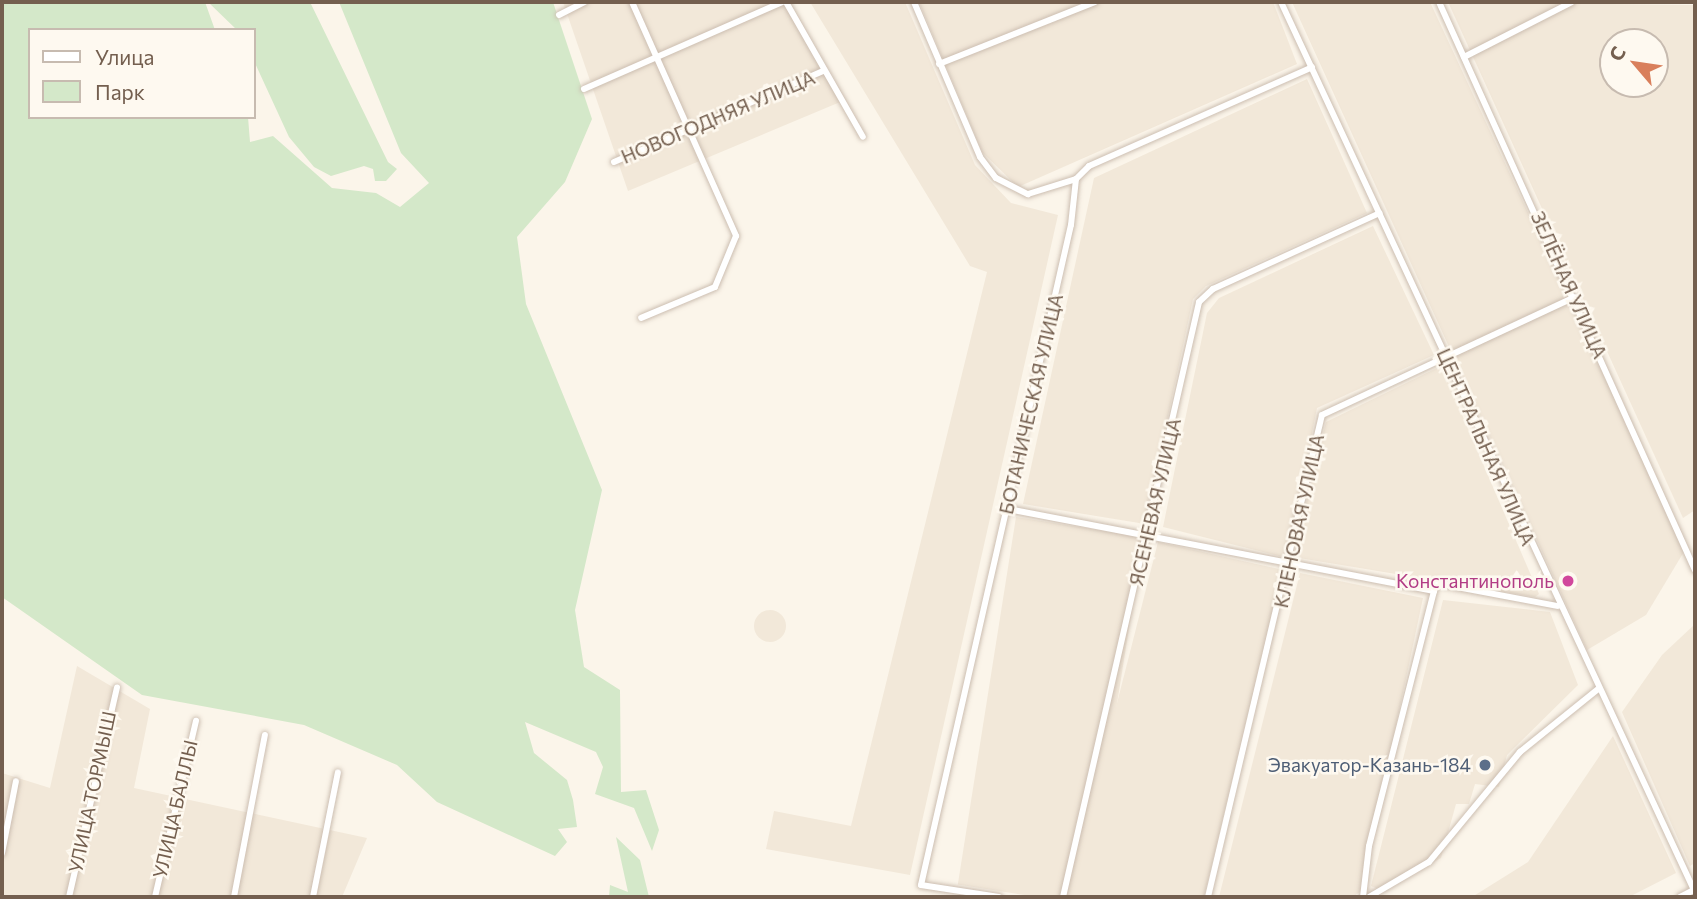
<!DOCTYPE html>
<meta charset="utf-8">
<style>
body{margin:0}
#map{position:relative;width:1697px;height:899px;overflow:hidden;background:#fbf5ea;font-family:Commissioner,sans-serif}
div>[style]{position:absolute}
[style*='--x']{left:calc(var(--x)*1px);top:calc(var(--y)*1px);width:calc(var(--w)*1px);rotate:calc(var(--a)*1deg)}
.residential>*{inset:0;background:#f2e8d9;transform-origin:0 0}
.round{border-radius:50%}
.green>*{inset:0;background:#d4e8c9}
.roads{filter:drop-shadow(0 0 2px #ccbeb1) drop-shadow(0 0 2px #ccbeb1)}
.minor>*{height:6px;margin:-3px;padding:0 3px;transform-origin:3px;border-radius:3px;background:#fff}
.dots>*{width:19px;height:19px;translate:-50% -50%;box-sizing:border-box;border:4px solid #fef9f0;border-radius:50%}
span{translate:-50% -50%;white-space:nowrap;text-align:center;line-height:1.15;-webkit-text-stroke:5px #fef9f0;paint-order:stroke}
.street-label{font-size:19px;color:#745f4f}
.hotel-label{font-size:19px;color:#b23c85}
.right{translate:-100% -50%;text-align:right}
.service-label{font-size:19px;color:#4e5e75}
.frame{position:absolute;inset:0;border:4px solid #745f4f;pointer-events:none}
.legend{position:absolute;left:28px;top:28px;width:228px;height:91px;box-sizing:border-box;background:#fef9f0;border:2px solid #c7bbb0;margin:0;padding:9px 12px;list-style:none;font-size:21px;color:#745f4f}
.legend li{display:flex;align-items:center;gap:14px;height:35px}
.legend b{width:35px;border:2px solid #c7bbb0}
.north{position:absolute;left:1599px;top:28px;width:70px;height:70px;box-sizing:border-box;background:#fef9f0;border:2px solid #c7bbb0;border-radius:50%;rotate:299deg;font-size:19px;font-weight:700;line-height:28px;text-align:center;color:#745f4f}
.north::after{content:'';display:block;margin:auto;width:24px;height:32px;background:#d97f5b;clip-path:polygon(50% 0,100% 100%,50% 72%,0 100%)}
</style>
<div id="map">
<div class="residential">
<i style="clip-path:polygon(563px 2px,784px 2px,845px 100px,628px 191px)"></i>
<i style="clip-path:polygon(810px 2px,905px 2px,975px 165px,1011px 203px,1058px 215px,910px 875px,766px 849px,774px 811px,851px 826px,987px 272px,970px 266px)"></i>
<i style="clip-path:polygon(919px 2px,1273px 2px,1297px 64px,1018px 187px,982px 152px)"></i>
<i style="clip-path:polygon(1292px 2px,1430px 2px,1685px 550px,1646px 615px,1587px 650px)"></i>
<i style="clip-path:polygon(evenodd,1448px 2px,1695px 5px,1695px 510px,1683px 518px,1448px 2px,1613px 42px,1655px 42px,1655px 84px,1613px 84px,1613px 42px)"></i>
<i style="clip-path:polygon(1307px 79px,1367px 213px,1206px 286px,1193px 299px,1145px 524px,1023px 504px,1094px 178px)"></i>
<i style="clip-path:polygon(1373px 226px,1434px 355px,1317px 408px,1287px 558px,1163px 527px,1207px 313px,1219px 298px)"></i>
<i style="clip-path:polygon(1441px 366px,1539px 594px,1535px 597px,1293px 557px,1326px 422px)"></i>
<i style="left:1016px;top:517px;width:129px;height:372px;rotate:9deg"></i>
<i style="clip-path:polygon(1158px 542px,1283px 570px,1204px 897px,1076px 897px,1070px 888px)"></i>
<i style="clip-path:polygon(1300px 573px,1423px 598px,1361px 891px,1353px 897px,1219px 897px)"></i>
<i style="clip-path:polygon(1443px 600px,1550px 612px,1578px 685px,1507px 755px,1499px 787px,1475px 784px,1469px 804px,1456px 804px,1441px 858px,1383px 891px,1371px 886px)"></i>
<i class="round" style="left:754px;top:610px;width:32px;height:32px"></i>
<i style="clip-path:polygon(1695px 624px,1695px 863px,1690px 866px,1622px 712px,1662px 655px)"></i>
<i style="clip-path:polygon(77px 666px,150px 709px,134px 788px,367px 838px,342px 897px,2px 897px,2px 773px,50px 788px)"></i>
<i style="clip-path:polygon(1613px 736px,1676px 873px,1629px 897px,1472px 897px,1528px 862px)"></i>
</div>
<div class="green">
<i style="clip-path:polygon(2px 2px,205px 2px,215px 30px,30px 30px,30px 117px,248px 117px,250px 142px,273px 136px,332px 188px,376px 193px,400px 207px,429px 183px,401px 153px,339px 2px,553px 2px,592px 119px,565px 182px,517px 237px,526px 304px,602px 490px,575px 610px,584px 667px,620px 690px,621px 792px,646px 790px,659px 830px,652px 851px,634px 808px,595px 794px,603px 767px,596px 752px,525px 722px,534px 753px,567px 780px,573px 800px,577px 827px,558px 829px,567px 842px,555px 856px,437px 802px,397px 765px,304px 725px,142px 695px,2px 597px)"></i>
<i style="clip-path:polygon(208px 2px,310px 2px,388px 162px,397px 169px,386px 181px,375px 181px,373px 169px,364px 166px,331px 176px,314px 167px,289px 137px,254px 61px,254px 30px,237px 30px)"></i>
<i style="clip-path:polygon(616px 837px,640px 860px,649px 897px,609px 897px,610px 885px,628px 892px)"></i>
</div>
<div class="roads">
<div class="minor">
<i style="--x:632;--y:2;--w:256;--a:66"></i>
<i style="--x:736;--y:236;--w:55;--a:112.4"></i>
<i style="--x:715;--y:287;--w:80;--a:157.3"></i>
<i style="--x:786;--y:2;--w:155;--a:60.3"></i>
<i style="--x:914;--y:2;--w:168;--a:66.9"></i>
<i style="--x:980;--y:157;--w:26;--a:53"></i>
<i style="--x:996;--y:178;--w:36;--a:27"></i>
<i style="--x:1028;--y:194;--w:50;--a:-17.4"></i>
<i style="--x:1281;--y:2;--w:979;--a:65.06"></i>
<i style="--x:1439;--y:2;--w:623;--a:65.74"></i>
<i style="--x:559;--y:15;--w:29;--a:-27"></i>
<i style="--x:1464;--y:57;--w:121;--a:-27"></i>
<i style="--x:939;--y:64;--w:168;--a:-21.7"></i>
<i style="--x:584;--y:89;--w:216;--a:-23.7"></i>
<i style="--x:614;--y:162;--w:228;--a:-23.5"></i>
<i style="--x:1008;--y:509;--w:434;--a:10.9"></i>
<i style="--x:1434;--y:591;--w:8;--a:-76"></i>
<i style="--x:1436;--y:583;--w:124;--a:10.7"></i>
<i style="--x:2;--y:853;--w:73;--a:-79"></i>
<i style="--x:69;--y:897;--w:215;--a:-77.1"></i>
<i style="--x:155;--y:897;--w:181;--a:-76.9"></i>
<i style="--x:234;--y:897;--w:165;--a:-79.2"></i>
<i style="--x:313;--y:897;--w:127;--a:-78.7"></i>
<i style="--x:999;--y:897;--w:79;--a:-171.3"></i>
<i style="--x:921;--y:885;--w:677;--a:-77.2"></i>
<i style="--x:1071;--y:225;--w:46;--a:-83.8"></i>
<i style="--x:1076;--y:179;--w:18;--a:-45"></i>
<i style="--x:1089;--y:166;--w:244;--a:-23.9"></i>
<i style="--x:1063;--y:897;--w:610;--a:-77.12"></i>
<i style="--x:1199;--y:302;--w:19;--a:-43"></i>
<i style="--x:1213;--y:289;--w:183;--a:-24.5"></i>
<i style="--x:1208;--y:897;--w:495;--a:-76.7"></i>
<i style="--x:1322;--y:415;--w:279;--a:-25"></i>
<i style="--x:1363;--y:897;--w:51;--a:-83.3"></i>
<i style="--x:1369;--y:846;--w:263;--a:-75.7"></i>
<i style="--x:1369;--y:897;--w:69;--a:-30.3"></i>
<i style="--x:1429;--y:862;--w:143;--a:-50.4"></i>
<i style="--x:1520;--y:752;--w:100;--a:-38.9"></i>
<i style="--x:1680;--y:897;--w:16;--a:-27"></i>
</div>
</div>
<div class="dots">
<i style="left:1568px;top:581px;background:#d1479c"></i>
<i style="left:1485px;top:765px;background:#5c6f8a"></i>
</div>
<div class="street-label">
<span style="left:718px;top:117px;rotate:-23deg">НОВОГОДНЯЯ УЛИЦА</span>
<span style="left:1569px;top:285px;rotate:66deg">ЗЕЛЁНАЯ УЛИЦА</span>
<span style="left:1031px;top:404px;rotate:-77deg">БОТАНИЧЕСКАЯ УЛИЦА</span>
<span style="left:1486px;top:447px;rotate:66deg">ЦЕНТРАЛЬНАЯ УЛИЦА</span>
<span style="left:1155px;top:502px;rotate:-77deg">ЯСЕНЕВАЯ УЛИЦА</span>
<span style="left:1299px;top:521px;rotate:-78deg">КЛЕНОВАЯ УЛИЦА</span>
<span style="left:92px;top:792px;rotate:-78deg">УЛИЦА ТОРМЫШ</span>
<span style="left:175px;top:809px;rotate:-77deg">УЛИЦА БАЛЛЫ</span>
</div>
<div class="hotel-label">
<span class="right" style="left:1554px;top:581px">Константинополь</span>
</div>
<div class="service-label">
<span class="right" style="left:1471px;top:765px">Эвакуатор-Казань-184</span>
</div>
<div class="frame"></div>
<ul class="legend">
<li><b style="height:9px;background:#fff"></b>Улица</li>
<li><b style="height:19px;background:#d4e8c9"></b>Парк</li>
</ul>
<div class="north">С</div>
</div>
